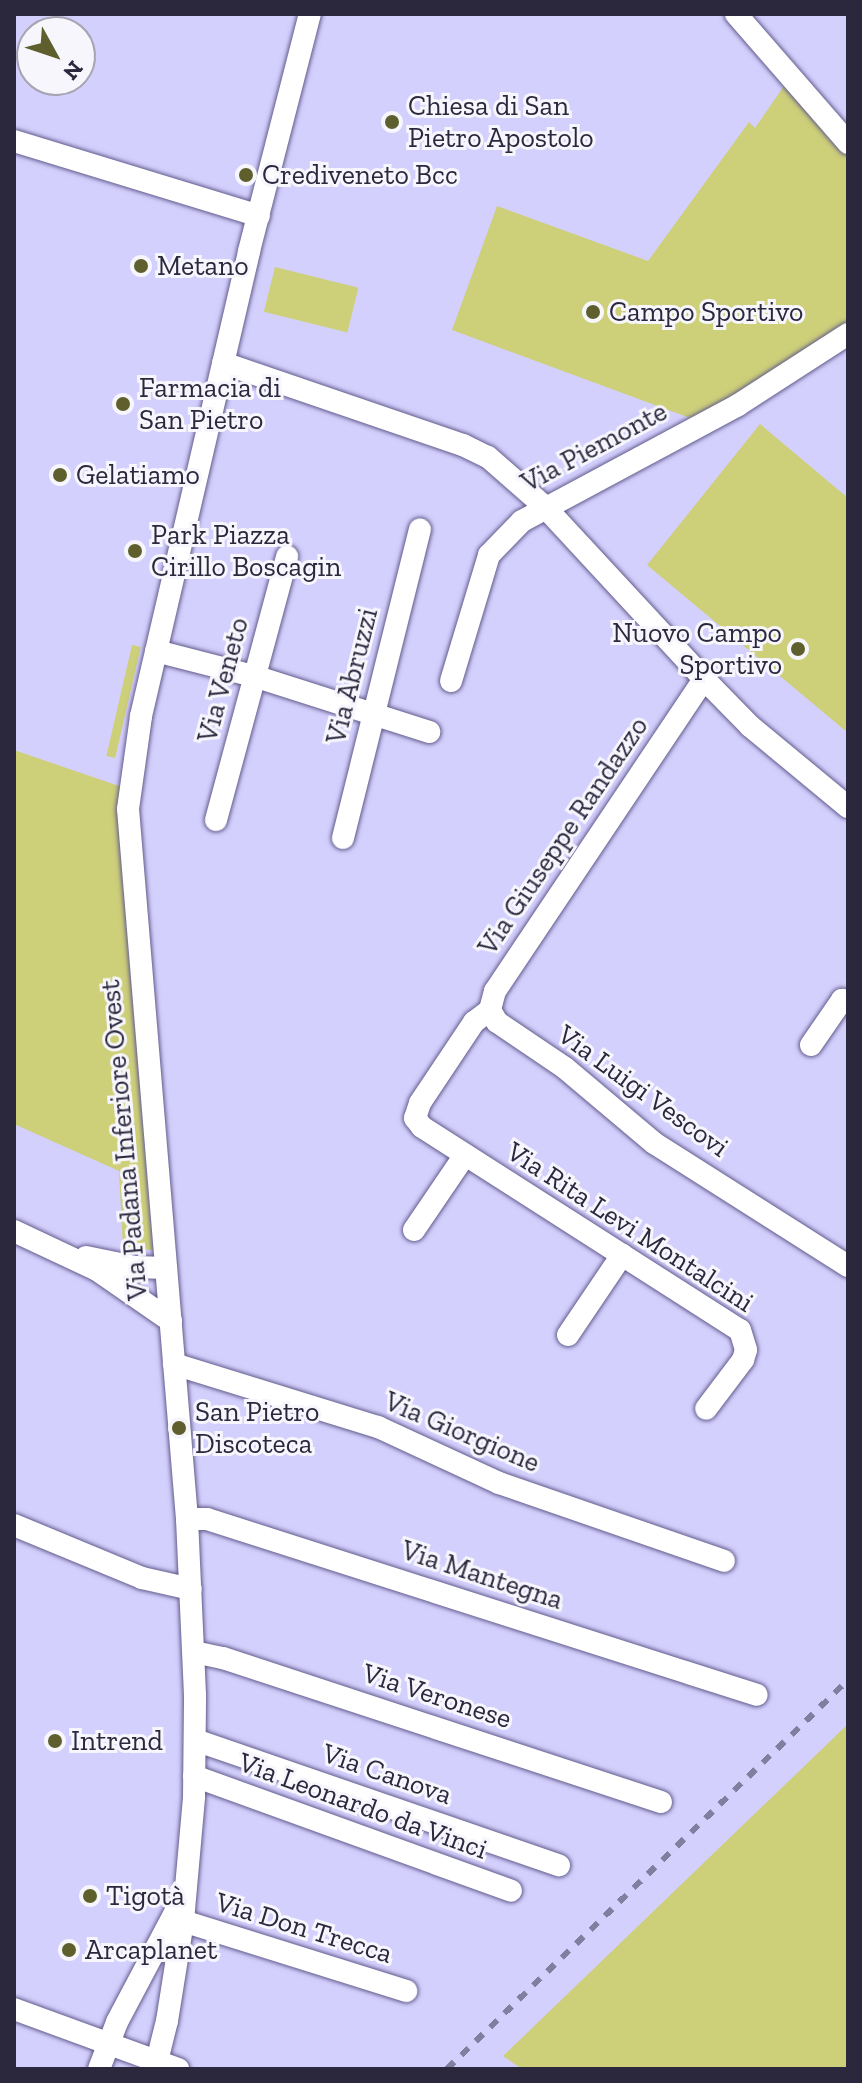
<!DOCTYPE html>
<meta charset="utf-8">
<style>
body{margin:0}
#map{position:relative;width:862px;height:2083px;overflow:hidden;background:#d4d0fd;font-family:"Zilla Slab",serif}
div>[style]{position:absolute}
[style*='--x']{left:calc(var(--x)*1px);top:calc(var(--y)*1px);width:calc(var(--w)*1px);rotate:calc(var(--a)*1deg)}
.green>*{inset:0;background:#cdcf79;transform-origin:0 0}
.roads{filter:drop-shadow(0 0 2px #625c8d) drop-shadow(0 0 2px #625c8d)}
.minor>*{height:22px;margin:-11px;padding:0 11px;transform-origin:11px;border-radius:11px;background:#fff}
.rail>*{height:6px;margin-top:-3px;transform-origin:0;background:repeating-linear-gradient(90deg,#827ea0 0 10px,transparent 0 20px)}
.dots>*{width:22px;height:22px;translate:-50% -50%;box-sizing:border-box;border:4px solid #f6f6fc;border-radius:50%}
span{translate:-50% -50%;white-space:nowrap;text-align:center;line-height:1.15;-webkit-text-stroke:6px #f6f6fc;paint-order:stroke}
.poi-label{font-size:28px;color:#2b283e}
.left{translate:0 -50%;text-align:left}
.right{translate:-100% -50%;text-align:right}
.street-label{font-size:28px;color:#2b283e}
.frame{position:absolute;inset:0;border:16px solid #2b283e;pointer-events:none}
.north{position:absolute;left:16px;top:16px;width:80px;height:80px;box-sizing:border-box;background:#f6f6fc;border:2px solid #a5a4b0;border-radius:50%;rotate:130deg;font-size:22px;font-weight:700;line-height:32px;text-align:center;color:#2b283e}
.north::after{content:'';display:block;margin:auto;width:28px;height:36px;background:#5e5f2c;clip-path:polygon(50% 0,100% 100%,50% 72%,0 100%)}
</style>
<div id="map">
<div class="green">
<i style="clip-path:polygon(784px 86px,848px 153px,848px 326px,800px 360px,690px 418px,452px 330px,497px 206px,648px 261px,749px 122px,755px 128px)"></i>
<i style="left:275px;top:267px;width:86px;height:46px;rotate:14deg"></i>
<i style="clip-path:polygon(760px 424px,848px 498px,848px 733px,647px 565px)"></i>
<i style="left:132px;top:645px;width:9px;height:114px;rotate:13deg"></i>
<i style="clip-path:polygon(14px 750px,122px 787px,119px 834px,153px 1250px,123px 1248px,119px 1171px,14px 1124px)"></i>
<i style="clip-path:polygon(848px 1724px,848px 2069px,522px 2069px,503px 2056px)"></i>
</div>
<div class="roads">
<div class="minor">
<i style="--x:736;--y:14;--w:171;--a:49"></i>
<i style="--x:14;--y:141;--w:256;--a:17"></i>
<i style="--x:223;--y:363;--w:254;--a:18.9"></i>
<i style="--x:463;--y:445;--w:28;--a:26"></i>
<i style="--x:488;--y:457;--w:74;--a:41.2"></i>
<i style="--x:544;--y:506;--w:236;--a:47.2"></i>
<i style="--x:704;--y:679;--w:376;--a:123.8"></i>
<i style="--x:495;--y:991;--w:20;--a:105"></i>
<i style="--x:490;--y:1010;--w:20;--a:143"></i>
<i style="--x:474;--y:1022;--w:97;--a:123.7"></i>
<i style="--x:420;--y:1103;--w:16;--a:108"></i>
<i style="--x:415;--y:1118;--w:11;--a:52"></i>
<i style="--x:422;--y:1127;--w:377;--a:32.6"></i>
<i style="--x:740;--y:1330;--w:21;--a:73"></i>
<i style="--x:746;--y:1350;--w:10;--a:107"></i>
<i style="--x:743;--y:1360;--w:61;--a:127.1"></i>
<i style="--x:156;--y:651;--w:104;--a:14.4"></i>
<i style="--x:257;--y:677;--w:181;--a:17.7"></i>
<i style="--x:704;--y:679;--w:66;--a:45.6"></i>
<i style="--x:750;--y:726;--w:127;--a:39.6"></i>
<i style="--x:451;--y:681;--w:132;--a:-73.2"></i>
<i style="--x:489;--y:555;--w:47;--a:-45.9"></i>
<i style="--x:522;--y:521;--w:245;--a:-28.2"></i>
<i style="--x:738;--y:405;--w:131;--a:-32.8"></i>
<i style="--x:216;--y:820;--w:273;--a:-74.9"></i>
<i style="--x:343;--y:838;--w:318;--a:-76"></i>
<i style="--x:490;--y:1010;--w:14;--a:60"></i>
<i style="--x:497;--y:1022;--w:82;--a:34.1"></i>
<i style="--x:565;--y:1068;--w:116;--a:40.1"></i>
<i style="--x:654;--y:1143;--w:230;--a:32.4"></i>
<i style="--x:811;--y:1045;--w:55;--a:-55.4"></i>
<i style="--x:842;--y:1000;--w:7;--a:27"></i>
<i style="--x:414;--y:1230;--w:91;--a:-55.8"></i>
<i style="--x:14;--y:1231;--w:92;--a:25.2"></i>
<i style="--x:97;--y:1270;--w:90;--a:34.6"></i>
<i style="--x:86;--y:1257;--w:50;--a:11.5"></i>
<i style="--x:135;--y:1267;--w:31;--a:2"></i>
<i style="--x:568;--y:1335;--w:97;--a:-56"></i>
<i style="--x:174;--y:1364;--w:214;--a:17.2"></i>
<i style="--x:378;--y:1427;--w:133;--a:24.8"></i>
<i style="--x:499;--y:1483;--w:238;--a:19.1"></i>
<i style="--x:187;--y:1519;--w:20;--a:0"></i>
<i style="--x:207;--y:1519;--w:577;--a:17.74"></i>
<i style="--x:14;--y:1525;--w:139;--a:22.5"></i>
<i style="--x:142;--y:1578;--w:50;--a:12.7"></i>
<i style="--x:194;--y:1652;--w:30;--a:12"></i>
<i style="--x:223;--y:1658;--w:461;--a:18.2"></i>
<i style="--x:195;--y:1740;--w:385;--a:19"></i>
<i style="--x:194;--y:1776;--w:337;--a:19.9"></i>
<i style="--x:183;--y:1921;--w:234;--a:17.4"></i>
<i style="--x:14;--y:2009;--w:175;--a:20.1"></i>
<i style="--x:99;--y:2069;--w:50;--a:-69"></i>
<i style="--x:117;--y:2022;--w:132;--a:-62.1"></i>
<i style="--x:155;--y:2069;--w:49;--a:-76"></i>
<i style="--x:167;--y:2021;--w:101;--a:-80.9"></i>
<i style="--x:183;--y:1921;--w:124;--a:-84.9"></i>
<i style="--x:194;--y:1797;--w:102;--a:-89.4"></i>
<i style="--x:195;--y:1695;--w:176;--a:-92.6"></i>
<i style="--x:187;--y:1519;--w:712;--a:-94.75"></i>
<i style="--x:128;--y:809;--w:94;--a:-82"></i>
<i style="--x:141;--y:716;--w:477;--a:-76.9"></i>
<i style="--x:249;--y:251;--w:245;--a:-75.6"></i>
</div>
</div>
<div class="rail">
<i style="--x:447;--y:2069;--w:559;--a:-44.13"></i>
</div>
<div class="dots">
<i style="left:392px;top:122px;background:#5e5f2c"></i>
<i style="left:246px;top:175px;background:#5e5f2c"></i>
<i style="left:141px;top:266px;background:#5e5f2c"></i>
<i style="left:593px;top:312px;background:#5e5f2c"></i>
<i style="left:123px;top:404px;background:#5e5f2c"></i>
<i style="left:60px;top:475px;background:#5e5f2c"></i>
<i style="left:135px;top:551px;background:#5e5f2c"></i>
<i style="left:798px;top:649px;background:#5e5f2c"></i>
<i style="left:179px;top:1428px;background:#5e5f2c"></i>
<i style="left:55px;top:1741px;background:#5e5f2c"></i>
<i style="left:90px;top:1896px;background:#5e5f2c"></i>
<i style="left:69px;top:1950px;background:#5e5f2c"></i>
</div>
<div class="poi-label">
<span class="left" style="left:408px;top:122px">Chiesa di San<br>Pietro Apostolo</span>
<span class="left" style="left:262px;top:175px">Crediveneto Bcc</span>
<span class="left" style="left:157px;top:266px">Metano</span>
<span class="left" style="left:609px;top:312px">Campo Sportivo</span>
<span class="left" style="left:139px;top:404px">Farmacia di<br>San Pietro</span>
<span class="left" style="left:76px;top:475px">Gelatiamo</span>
<span class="left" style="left:151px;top:551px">Park Piazza<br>Cirillo Boscagin</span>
<span class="right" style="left:782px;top:649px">Nuovo Campo<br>Sportivo</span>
<span class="left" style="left:195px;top:1428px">San Pietro<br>Discoteca</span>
<span class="left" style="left:71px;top:1741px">Intrend</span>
<span class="left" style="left:106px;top:1896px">Tigotà</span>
<span class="left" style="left:85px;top:1950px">Arcaplanet</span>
</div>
<div class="street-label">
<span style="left:594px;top:447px;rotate:-28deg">Via Piemonte</span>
<span style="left:352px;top:676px;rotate:-76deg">Via Abruzzi</span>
<span style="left:223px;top:680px;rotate:-75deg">Via Veneto</span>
<span style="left:563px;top:836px;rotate:-56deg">Via Giuseppe Randazzo</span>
<span style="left:643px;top:1091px;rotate:36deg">Via Luigi Vescovi</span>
<span style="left:124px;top:1140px;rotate:-95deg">Via Padana Inferiore Ovest</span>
<span style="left:630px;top:1227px;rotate:33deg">Via Rita Levi Montalcini</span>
<span style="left:462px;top:1432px;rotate:23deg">Via Giorgione</span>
<span style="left:482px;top:1575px;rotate:18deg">Via Mantegna</span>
<span style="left:437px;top:1696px;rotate:18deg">Via Veronese</span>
<span style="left:387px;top:1774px;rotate:19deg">Via Canova</span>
<span style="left:363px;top:1806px;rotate:20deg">Via Leonardo da Vinci</span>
<span style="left:304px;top:1928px;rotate:17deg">Via Don Trecca</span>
</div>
<div class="frame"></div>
<div class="north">N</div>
</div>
